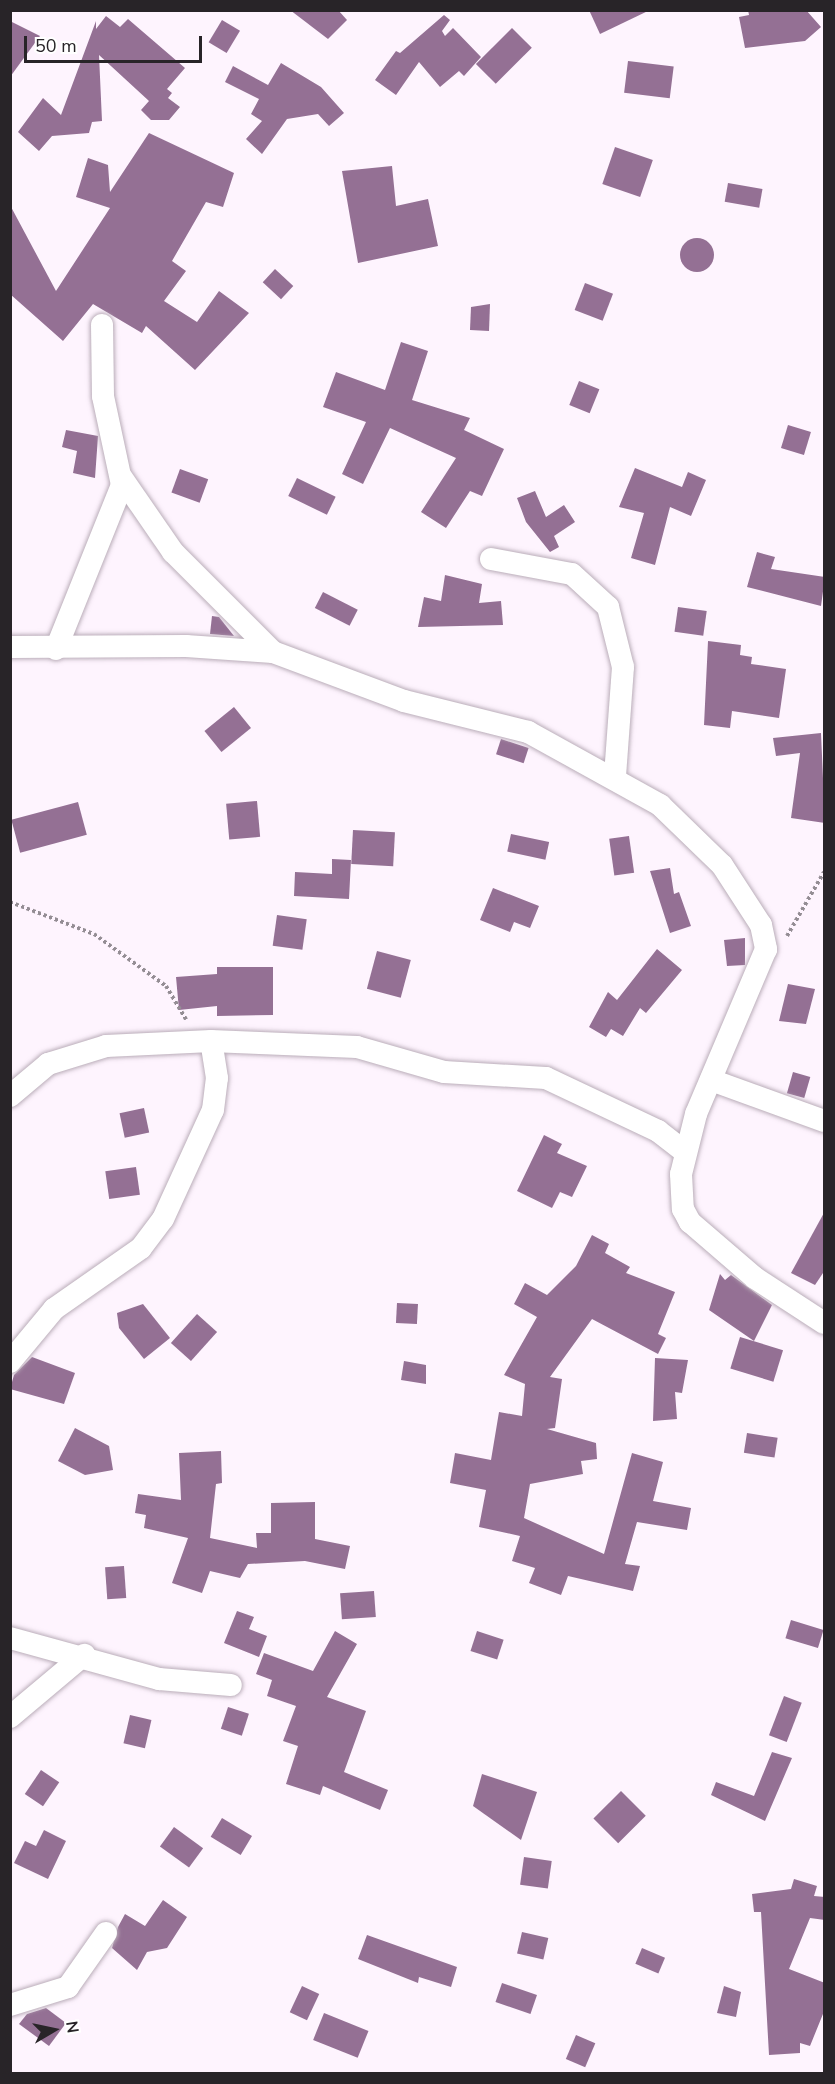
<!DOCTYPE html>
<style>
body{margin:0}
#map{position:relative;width:835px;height:2084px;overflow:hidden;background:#fef4fe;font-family:"Nunito Sans",sans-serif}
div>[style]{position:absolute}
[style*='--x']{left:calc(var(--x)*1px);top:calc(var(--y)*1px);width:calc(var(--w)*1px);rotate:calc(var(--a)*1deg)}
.building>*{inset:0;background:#947094;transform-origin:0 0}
.round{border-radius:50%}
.path>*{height:4px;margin-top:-2px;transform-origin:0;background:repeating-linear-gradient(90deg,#948d94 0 3px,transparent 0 6px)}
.roads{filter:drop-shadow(0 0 2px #baadb9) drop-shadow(0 0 2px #baadb9)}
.minor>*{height:22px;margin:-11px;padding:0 11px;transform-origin:11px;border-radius:11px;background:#fff}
span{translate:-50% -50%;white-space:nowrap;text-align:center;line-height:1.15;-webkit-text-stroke:4.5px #fff;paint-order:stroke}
.frame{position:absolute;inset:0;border:12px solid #282428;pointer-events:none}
.north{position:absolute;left:24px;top:2000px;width:60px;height:60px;-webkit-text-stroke:4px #fff;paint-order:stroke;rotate:81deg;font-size:16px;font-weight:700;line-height:24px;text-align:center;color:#282428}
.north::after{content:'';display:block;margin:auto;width:21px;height:27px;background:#282428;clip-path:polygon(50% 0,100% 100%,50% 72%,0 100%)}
.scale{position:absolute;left:24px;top:36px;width:178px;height:27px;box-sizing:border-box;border:3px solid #282428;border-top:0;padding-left:8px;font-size:18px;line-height:21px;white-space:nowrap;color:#282428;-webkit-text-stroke:4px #fff;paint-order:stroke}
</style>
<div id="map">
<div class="building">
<i style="clip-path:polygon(290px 10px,338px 10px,347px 20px,328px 39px)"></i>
<i style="clip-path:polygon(589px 10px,650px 10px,600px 34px)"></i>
<i style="clip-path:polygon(748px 10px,806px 10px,821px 27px,805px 41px,745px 48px,739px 17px,749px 15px)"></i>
<i style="clip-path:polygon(444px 15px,450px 20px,442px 31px,445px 36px,453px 28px,481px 57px,464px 76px,459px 71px,440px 87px,419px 62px,396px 95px,375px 80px,396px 51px,400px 53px)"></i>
<i style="clip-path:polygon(106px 16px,120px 27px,128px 19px,185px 68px,167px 89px,172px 93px,168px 98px,180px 107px,169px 120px,151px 120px,141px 110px,149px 101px,99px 55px,102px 121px,92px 122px,89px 133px,52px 136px,39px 151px,18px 132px,43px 98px,61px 115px,96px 21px,96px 29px)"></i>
<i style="left:222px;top:20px;width:21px;height:26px;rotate:31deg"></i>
<i style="clip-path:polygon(10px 21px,40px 36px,10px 77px)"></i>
<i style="left:512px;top:28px;width:28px;height:51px;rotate:45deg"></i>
<i style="left:628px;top:61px;width:46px;height:32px;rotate:7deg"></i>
<i style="clip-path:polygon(281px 63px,321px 87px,344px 113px,329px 126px,318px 114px,287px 119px,262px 154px,246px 139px,262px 121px,251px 114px,259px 99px,225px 82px,233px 66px,268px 85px)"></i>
<i style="clip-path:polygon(149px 133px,234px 173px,223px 207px,206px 202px,172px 261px,186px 271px,164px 301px,197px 322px,219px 291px,249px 313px,195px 370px,146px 326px,142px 333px,93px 304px,63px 341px,10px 294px,10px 205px,56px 291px,110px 208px,76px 197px,88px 158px,108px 165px,110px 192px)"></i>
<i style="left:615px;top:147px;width:40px;height:39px;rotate:19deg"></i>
<i style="clip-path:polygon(392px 166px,396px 206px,428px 199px,438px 246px,358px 263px,342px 171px)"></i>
<i style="left:728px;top:183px;width:35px;height:19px;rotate:10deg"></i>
<i class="round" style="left:680px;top:238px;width:34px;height:34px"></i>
<i style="left:275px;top:269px;width:25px;height:18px;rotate:43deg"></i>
<i style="left:585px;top:283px;width:30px;height:29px;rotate:21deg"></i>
<i style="clip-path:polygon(490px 304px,489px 331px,470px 330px,471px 307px)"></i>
<i style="clip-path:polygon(401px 342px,428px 351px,412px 400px,470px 418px,464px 430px,504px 449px,482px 496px,470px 491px,446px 528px,421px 512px,456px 458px,390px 428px,363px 484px,342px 474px,366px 422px,323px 407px,336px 372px,385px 390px)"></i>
<i style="left:579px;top:381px;width:22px;height:26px;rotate:22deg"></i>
<i style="left:788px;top:425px;width:24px;height:24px;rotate:17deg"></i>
<i style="clip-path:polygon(66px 430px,98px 436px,95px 478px,73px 473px,77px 451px,62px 447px)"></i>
<i style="clip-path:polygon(635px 468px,682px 487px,688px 472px,706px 480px,691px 516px,670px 507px,655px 565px,631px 558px,644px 513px,619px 507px)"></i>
<i style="left:180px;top:469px;width:30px;height:25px;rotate:20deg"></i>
<i style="left:297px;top:478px;width:43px;height:20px;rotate:26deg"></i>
<i style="clip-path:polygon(535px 491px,546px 517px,564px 505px,575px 522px,554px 536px,559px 547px,550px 552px,526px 522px,517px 498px)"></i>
<i style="clip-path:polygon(757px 552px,775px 557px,771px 569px,825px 577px,821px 606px,747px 587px)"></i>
<i style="clip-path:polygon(445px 575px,482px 584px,479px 603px,501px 601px,503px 625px,418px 627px,424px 597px,441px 601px)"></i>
<i style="left:323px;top:592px;width:39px;height:18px;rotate:27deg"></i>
<i style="left:678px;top:607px;width:29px;height:25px;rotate:8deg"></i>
<i style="clip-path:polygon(212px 616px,219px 617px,234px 636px,210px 634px)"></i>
<i style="clip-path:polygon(708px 641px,741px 645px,740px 655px,752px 657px,751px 664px,786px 669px,779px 718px,732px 711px,730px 728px,704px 725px)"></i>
<i style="left:234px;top:707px;width:27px;height:38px;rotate:51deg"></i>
<i style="clip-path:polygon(821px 733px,825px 823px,791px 818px,800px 753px,776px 756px,773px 738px)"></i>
<i style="left:501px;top:739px;width:29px;height:16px;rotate:18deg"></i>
<i style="left:257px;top:801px;width:36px;height:31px;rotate:85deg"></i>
<i style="left:78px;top:802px;width:34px;height:69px;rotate:75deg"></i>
<i style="left:353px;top:830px;width:42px;height:34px;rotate:3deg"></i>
<i style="left:511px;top:834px;width:39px;height:18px;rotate:12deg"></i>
<i style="left:629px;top:836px;width:37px;height:20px;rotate:82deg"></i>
<i style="clip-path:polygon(332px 859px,351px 860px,349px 899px,294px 896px,295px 872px,332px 874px)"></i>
<i style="clip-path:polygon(670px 868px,674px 894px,679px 892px,691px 926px,670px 933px,650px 871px)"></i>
<i style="clip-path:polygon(493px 888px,539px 906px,530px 928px,514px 922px,510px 932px,480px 920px)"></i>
<i style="left:277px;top:915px;width:30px;height:31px;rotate:8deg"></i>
<i style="clip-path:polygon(745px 938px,745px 965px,727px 966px,724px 940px)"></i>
<i style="clip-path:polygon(657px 949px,682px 970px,646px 1013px,640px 1008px,623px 1036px,611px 1029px,606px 1037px,589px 1027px,608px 992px,617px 1000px)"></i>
<i style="left:377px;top:951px;width:35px;height:39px;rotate:15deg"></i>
<i style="clip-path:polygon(217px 967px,273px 967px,273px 1015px,217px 1016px,217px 1006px,179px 1010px,176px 977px,217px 974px)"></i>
<i style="clip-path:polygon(788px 984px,815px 989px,806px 1024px,779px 1021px)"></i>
<i style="left:793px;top:1072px;width:18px;height:22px;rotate:16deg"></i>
<i style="left:144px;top:1108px;width:25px;height:25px;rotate:78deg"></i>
<i style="clip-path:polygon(544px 1135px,562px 1144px,557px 1153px,587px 1166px,572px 1197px,560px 1192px,552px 1208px,517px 1191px)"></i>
<i style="left:136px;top:1167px;width:28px;height:31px;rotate:82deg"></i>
<i style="clip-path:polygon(825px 1211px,825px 1270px,815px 1285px,791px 1273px)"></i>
<i style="clip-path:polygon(592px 1235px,609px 1244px,605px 1253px,630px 1267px,626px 1273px,675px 1292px,658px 1334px,666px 1338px,658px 1354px,592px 1319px,550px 1377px,562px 1379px,555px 1428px,547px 1429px,596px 1443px,597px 1459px,581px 1461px,583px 1474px,530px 1484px,524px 1518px,604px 1554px,632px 1453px,663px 1462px,653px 1501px,691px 1508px,687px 1530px,637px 1522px,625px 1564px,640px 1566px,633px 1591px,568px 1576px,561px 1595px,529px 1583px,535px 1568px,512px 1561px,520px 1536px,479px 1527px,486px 1490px,450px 1483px,455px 1453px,491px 1460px,499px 1412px,522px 1416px,525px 1384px,504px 1375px,537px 1317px,514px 1304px,525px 1283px,547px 1295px,576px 1266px)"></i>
<i style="clip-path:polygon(720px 1274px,725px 1280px,731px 1275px,772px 1305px,754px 1341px,709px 1310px)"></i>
<i style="left:397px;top:1303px;width:21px;height:20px;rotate:3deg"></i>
<i style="clip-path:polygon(143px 1304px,170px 1338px,144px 1359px,119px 1328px,117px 1313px)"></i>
<i style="left:197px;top:1314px;width:27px;height:39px;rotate:42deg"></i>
<i style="left:740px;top:1337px;width:45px;height:33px;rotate:17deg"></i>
<i style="clip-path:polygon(32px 1357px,75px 1373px,64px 1404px,10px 1389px,14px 1375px)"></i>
<i style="clip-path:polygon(655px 1358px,688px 1360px,682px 1393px,675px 1392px,677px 1419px,653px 1421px)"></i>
<i style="clip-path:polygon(404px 1361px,426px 1365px,426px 1384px,401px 1380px)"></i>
<i style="clip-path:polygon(75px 1428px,109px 1446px,113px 1470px,85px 1475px,58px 1461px)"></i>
<i style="left:747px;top:1433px;width:31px;height:20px;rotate:9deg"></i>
<i style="clip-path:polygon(221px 1451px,222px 1483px,216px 1484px,210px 1538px,257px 1548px,256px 1533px,271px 1533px,271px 1503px,315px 1502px,315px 1539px,350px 1546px,345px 1569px,305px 1561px,248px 1564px,240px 1578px,210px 1571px,202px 1593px,172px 1583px,188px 1538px,144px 1528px,146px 1515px,135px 1513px,138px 1494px,181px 1500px,179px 1453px)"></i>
<i style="left:124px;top:1566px;width:32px;height:19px;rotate:86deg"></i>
<i style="left:374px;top:1591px;width:26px;height:34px;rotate:86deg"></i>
<i style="clip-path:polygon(237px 1611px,254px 1617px,249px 1629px,267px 1636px,259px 1657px,224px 1643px)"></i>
<i style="left:791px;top:1620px;width:34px;height:19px;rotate:17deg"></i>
<i style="clip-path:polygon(335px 1631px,357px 1644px,327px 1697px,366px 1711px,344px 1772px,388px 1790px,380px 1810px,323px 1786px,320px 1795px,286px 1784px,298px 1746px,283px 1741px,296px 1706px,267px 1696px,272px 1680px,256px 1674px,264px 1653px,313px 1671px)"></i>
<i style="left:477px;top:1631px;width:28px;height:21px;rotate:18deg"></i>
<i style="left:784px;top:1696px;width:19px;height:42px;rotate:21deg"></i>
<i style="left:228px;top:1707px;width:22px;height:23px;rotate:18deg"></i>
<i style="left:130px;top:1715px;width:22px;height:29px;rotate:13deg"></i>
<i style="clip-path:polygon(772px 1752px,792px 1758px,765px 1821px,711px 1795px,716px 1782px,754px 1796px)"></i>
<i style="left:41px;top:1770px;width:22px;height:29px;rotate:34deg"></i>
<i style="clip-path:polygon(482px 1774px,537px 1792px,521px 1840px,473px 1806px)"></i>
<i style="left:621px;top:1791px;width:35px;height:39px;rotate:45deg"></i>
<i style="left:222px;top:1818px;width:35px;height:22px;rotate:31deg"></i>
<i style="left:174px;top:1827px;width:36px;height:24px;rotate:36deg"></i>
<i style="clip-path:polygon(44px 1830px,66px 1841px,48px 1879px,14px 1863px,25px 1841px,36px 1846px)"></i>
<i style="left:524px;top:1857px;width:28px;height:28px;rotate:8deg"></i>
<i style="clip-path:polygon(794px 1879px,817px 1886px,814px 1896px,825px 1897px,825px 1920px,810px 1918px,789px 1969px,825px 1983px,825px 2009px,810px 2046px,800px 2043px,800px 2053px,769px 2055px,761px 1912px,754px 1912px,752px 1894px,791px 1889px)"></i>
<i style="clip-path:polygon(163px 1900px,187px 1917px,167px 1948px,147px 1952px,137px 1970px,112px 1948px,118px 1927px,125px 1914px,145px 1926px)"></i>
<i style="left:522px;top:1932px;width:27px;height:22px;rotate:13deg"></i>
<i style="clip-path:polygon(367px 1935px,457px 1967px,451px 1987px,419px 1977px,418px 1983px,358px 1959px)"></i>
<i style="left:642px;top:1948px;width:25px;height:17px;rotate:23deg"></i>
<i style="left:502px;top:1983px;width:37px;height:20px;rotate:19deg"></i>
<i style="left:302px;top:1986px;width:19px;height:29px;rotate:25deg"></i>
<i style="clip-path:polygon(724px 1986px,741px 1992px,736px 2017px,717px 2013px)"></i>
<i style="clip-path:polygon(46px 2008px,66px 2023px,49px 2046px,19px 2024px,27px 2014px)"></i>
<i style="left:324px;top:2013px;width:48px;height:29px;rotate:22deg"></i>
<i style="left:576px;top:2035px;width:21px;height:26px;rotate:23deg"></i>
</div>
<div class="path">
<i style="--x:10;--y:902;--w:90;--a:20.9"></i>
<i style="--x:94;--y:934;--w:89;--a:35.8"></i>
<i style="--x:166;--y:986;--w:39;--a:59"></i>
<i style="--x:787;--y:936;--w:74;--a:-60"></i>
</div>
<div class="roads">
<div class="minor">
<i style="--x:122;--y:478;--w:90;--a:55.4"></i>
<i style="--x:173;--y:552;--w:141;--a:45"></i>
<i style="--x:491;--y:559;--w:82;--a:10.5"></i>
<i style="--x:572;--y:574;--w:49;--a:42.5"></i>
<i style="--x:608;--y:607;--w:62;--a:76"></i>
<i style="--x:623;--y:667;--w:109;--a:94.2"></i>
<i style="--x:10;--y:647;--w:176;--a:-0.3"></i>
<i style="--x:186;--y:646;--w:87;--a:3.9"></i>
<i style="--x:273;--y:652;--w:140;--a:20.5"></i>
<i style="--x:404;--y:701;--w:128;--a:14"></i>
<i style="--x:528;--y:732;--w:151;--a:28.9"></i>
<i style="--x:660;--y:805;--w:86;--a:44.1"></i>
<i style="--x:722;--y:865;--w:72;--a:57"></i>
<i style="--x:761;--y:925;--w:25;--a:78"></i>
<i style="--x:766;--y:949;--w:179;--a:113"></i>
<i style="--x:696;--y:1114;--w:62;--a:104"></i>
<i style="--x:681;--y:1174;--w:35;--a:87"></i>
<i style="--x:683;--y:1209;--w:15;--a:62"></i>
<i style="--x:690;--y:1222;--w:86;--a:40.7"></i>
<i style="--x:755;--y:1278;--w:82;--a:33.1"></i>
<i style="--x:56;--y:649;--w:177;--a:-68.1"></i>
<i style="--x:122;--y:485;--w:91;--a:-102.1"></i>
<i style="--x:103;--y:396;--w:71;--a:-90.8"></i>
<i style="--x:711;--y:1080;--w:120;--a:19.9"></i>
<i style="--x:10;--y:1096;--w:50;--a:-40.1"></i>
<i style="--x:48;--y:1064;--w:61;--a:-17.2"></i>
<i style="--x:106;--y:1046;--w:105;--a:-2.7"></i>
<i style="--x:211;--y:1041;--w:146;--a:2.4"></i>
<i style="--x:357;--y:1047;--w:91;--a:16"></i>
<i style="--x:444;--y:1072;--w:102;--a:3.4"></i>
<i style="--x:546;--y:1078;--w:124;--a:25.3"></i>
<i style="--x:658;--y:1131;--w:34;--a:38"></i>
<i style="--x:10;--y:1362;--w:69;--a:-50.3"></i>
<i style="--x:54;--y:1309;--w:106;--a:-35"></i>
<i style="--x:141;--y:1248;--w:36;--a:-53"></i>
<i style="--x:163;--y:1219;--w:120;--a:-65.4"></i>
<i style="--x:213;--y:1110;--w:32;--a:-83"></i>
<i style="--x:217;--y:1078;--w:37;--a:-99"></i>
<i style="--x:10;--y:1638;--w:155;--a:15.4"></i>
<i style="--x:159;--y:1679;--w:72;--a:4.8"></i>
<i style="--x:10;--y:1717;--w:97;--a:-40"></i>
<i style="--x:10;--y:2005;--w:61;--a:-17.2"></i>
<i style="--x:68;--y:1987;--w:66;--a:-54.9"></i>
</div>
</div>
<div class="frame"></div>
<div class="north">N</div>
<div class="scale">50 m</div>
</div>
